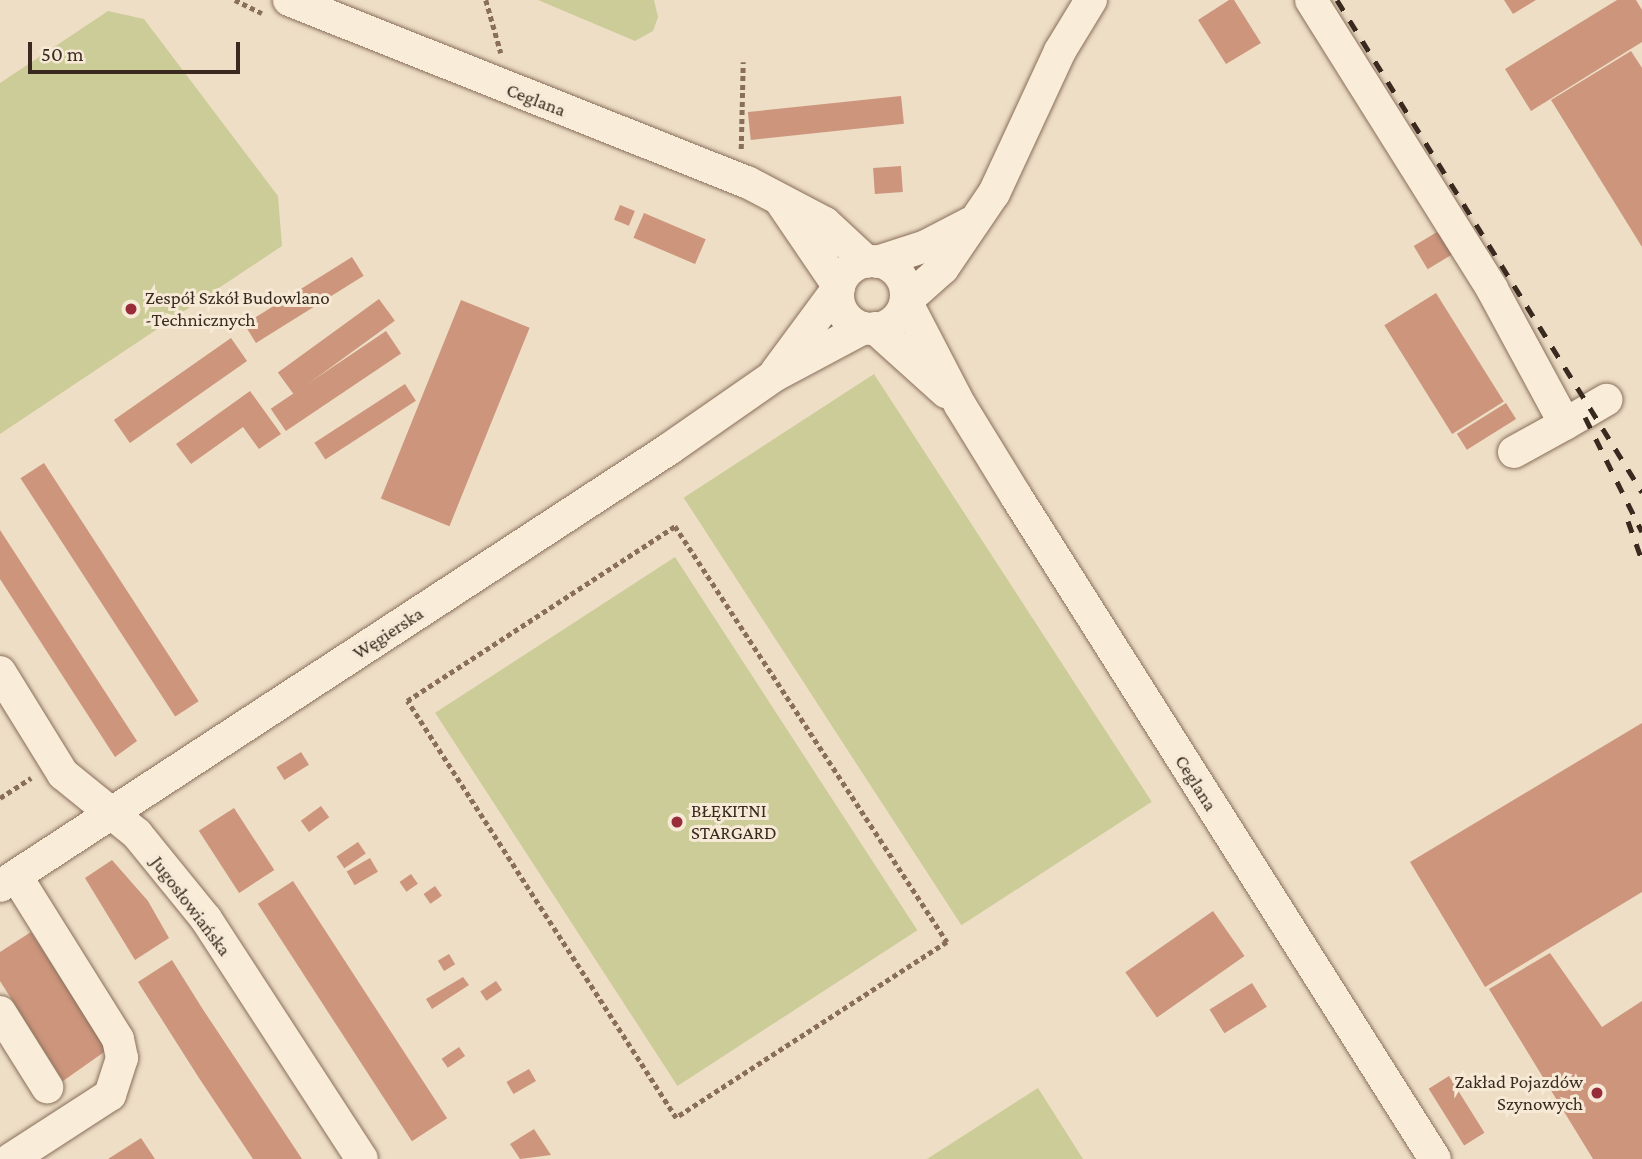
<!DOCTYPE html>
<meta charset="utf-8">
<style>
body{margin:0}
#map{position:relative;width:1642px;height:1159px;overflow:hidden;background:#eedec6;font-family:"Crimson Pro",serif}
div>[style]{position:absolute}
[style*='--x']{left:calc(var(--x)*1px);top:calc(var(--y)*1px);width:calc(var(--w)*1px);rotate:calc(var(--a)*1deg)}
.green>*{inset:0;background:#cc9;transform-origin:0 0}
.building>*{inset:0;background:#cc957c;transform-origin:0 0}
.path>*{height:4.5px;margin-top:-2.25px;transform-origin:0;background:repeating-linear-gradient(90deg,#896f5b 0 5px,transparent 0 8.5px)}
.roads{filter:drop-shadow(0 0 2px #896f5b) drop-shadow(0 0 2px #896f5b)}
.minor>*{height:32px;margin:-16px;padding:0 16px;transform-origin:16px;border-radius:16px;background:#f9ecd9}
.minor>.ring{margin:-16px;padding:0;box-sizing:content-box;background:none;border:32px solid #f9ecd9;border-radius:50%}
.rail>*{height:5px;margin-top:-2.5px;transform-origin:0;background:repeating-linear-gradient(90deg,#3a291f 0 12px,transparent 0 24px)}
.dots>*{width:19px;height:19px;translate:-50% -50%;box-sizing:border-box;border:4px solid #f6e9d5;border-radius:50%}
span{translate:-50% -50%;white-space:nowrap;text-align:center;line-height:1.15;-webkit-text-stroke:6px #f6e9d5;paint-order:stroke}
.street-label{font-size:19px;color:#3a291f}
.poi-label{font-size:19px;color:#3a291f}
.left{translate:0 -50%;text-align:left}
.right{translate:-100% -50%;text-align:right}
.scale{position:absolute;left:28px;top:42px;width:212px;height:32px;box-sizing:border-box;border:4px solid #3a291f;border-top:0;padding-left:9px;font-size:21px;line-height:24px;white-space:nowrap;color:#3a291f;-webkit-text-stroke:5px #f6e9d5;paint-order:stroke}
</style>
<div id="map">
<div class="green">
<i style="clip-path:polygon(538px 0,654px 0,658px 17px,653px 31px,635px 41px)"></i>
<i style="clip-path:polygon(108px 11px,144px 19px,278px 196px,282px 246px,0 434px,0 83px)"></i>
<i style="left:874px;top:374px;width:510px;height:227px;rotate:57deg"></i>
<i style="left:675px;top:557px;width:445px;height:286px;rotate:57deg"></i>
<i style="clip-path:polygon(1038px 1088px,1083px 1159px,927px 1159px)"></i>
</div>
<div class="building">
<i style="clip-path:polygon(1229px 0,1234px 0,1261px 43px,1226px 64px,1198px 20px)"></i>
<i style="clip-path:polygon(1504px 0,1536px 0,1513px 14px)"></i>
<i style="clip-path:polygon(1617px 0,1636px 0,1642px 10px,1642px 42px,1531px 111px,1505px 69px)"></i>
<i style="clip-path:polygon(1631px 51px,1642px 68px,1642px 247px,1551px 100px)"></i>
<i style="left:901px;top:96px;width:28px;height:154px;rotate:84deg"></i>
<i style="left:901px;top:166px;width:26px;height:28px;rotate:86deg"></i>
<i style="left:620px;top:205px;width:16px;height:16px;rotate:22deg"></i>
<i style="left:644px;top:213px;width:67px;height:27px;rotate:23deg"></i>
<i style="left:1442px;top:229px;width:27px;height:33px;rotate:59deg"></i>
<i style="left:352px;top:257px;width:22px;height:127px;rotate:58deg"></i>
<i style="left:1436px;top:293px;width:128px;height:61px;rotate:58deg"></i>
<i style="left:379px;top:299px;width:27px;height:125px;rotate:54deg"></i>
<i style="left:461px;top:300px;width:74px;height:214px;rotate:22deg"></i>
<i style="left:386px;top:331px;width:27px;height:139px;rotate:56deg"></i>
<i style="left:231px;top:338px;width:28px;height:143px;rotate:55deg"></i>
<i style="left:405px;top:384px;width:20px;height:108px;rotate:57deg"></i>
<i style="clip-path:polygon(250px 391px,281px 434px,259px 449px,243px 427px,191px 464px,176px 444px)"></i>
<i style="left:1506px;top:403px;width:19px;height:58px;rotate:58deg"></i>
<i style="left:44px;top:463px;width:284px;height:28px;rotate:57deg"></i>
<i style="clip-path:polygon(0 530px,137px 741px,115px 757px,0 579px)"></i>
<i style="clip-path:polygon(1642px 723px,1642px 892px,1485px 987px,1410px 862px)"></i>
<i style="left:301px;top:752px;width:15px;height:29px;rotate:58deg"></i>
<i style="left:321px;top:806px;width:14px;height:25px;rotate:54deg"></i>
<i style="left:234px;top:808px;width:74px;height:42px;rotate:57deg"></i>
<i style="left:358px;top:842px;width:14px;height:26px;rotate:56deg"></i>
<i style="left:370px;top:858px;width:16px;height:27px;rotate:60deg"></i>
<i style="clip-path:polygon(112px 860px,148px 901px,169px 938px,135px 960px,85px 878px)"></i>
<i style="left:411px;top:874px;width:12px;height:14px;rotate:55deg"></i>
<i style="left:293px;top:881px;width:283px;height:42px;rotate:57deg"></i>
<i style="left:435px;top:886px;width:12px;height:14px;rotate:55deg"></i>
<i style="left:1213px;top:911px;width:55px;height:107px;rotate:55deg"></i>
<i style="clip-path:polygon(31px 932px,107px 1050px,63px 1081px,0 981px,0 952px)"></i>
<i style="clip-path:polygon(1550px 953px,1602px 1027px,1642px 1001px,1642px 1159px,1593px 1159px,1489px 989px)"></i>
<i style="left:449px;top:954px;width:12px;height:13px;rotate:59deg"></i>
<i style="clip-path:polygon(172px 960px,202px 1008px,302px 1159px,253px 1159px,199px 1078px,138px 982px)"></i>
<i style="clip-path:polygon(463px 977px,469px 985px,432px 1009px,426px 999px)"></i>
<i style="left:496px;top:981px;width:11px;height:19px;rotate:56deg"></i>
<i style="left:1252px;top:983px;width:28px;height:50px;rotate:58deg"></i>
<i style="left:459px;top:1047px;width:11px;height:21px;rotate:56deg"></i>
<i style="left:529px;top:1069px;width:14px;height:26px;rotate:60deg"></i>
<i style="left:1449px;top:1076px;width:67px;height:24px;rotate:58deg"></i>
<i style="clip-path:polygon(534px 1129px,551px 1155px,520px 1159px,510px 1144px)"></i>
<i style="clip-path:polygon(141px 1138px,155px 1159px,108px 1159px)"></i>
</div>
<div class="path">
<i style="--x:235;--y:0;--w:30;--a:26"></i>
<i style="--x:486;--y:0;--w:55;--a:74.2"></i>
<i style="--x:741;--y:149;--w:87;--a:-88.7"></i>
<i style="--x:675;--y:526;--w:497;--a:56.8"></i>
<i style="--x:947;--y:942;--w:323;--a:147"></i>
<i style="--x:676;--y:1118;--w:496;--a:-122.8"></i>
<i style="--x:407;--y:701;--w:320;--a:-33.1"></i>
<i style="--x:0;--y:798;--w:37;--a:-33"></i>
</div>
<div class="roads">
<div class="minor">
<i style="--x:289;--y:0;--w:493;--a:21.7"></i>
<i style="--x:747;--y:182;--w:88;--a:27.7"></i>
<i style="--x:825;--y:223;--w:57;--a:42.9"></i>
<i style="--x:1091;--y:0;--w:60;--a:121.3"></i>
<i style="--x:1060;--y:51;--w:157;--a:114.9"></i>
<i style="--x:994;--y:193;--w:91;--a:124.2"></i>
<i style="--x:943;--y:268;--w:50;--a:138.3"></i>
<i style="--x:906;--y:301;--w:117;--a:62.6"></i>
<i style="--x:960;--y:405;--w:107;--a:58.4"></i>
<i style="--x:1016;--y:496;--w:784;--a:57.71"></i>
<i style="--x:1311;--y:0;--w:341;--a:57.9"></i>
<i style="--x:1492;--y:289;--w:153;--a:61.6"></i>
<i style="--x:1565;--y:424;--w:48;--a:-30.3"></i>
<i class="ring" style="left:838px;top:261px;width:36px;height:36px"></i>
<i style="--x:877;--y:262;--w:52;--a:-18.1"></i>
<i style="--x:926;--y:246;--w:50;--a:-27.6"></i>
<i style="--x:875;--y:328;--w:96;--a:42"></i>
<i style="--x:776;--y:372;--w:106;--a:-53.5"></i>
<i style="--x:839;--y:287;--w:102;--a:-124.2"></i>
<i style="--x:1514;--y:452;--w:58;--a:-28.8"></i>
<i style="--x:0;--y:672;--w:120;--a:58.3"></i>
<i style="--x:63;--y:774;--w:95;--a:39"></i>
<i style="--x:137;--y:834;--w:109;--a:50.9"></i>
<i style="--x:206;--y:919;--w:286;--a:57"></i>
<i style="--x:0;--y:886;--w:799;--a:-33.15"></i>
<i style="--x:669;--y:449;--w:128;--a:-34.8"></i>
<i style="--x:774;--y:376;--w:102;--a:-28.1"></i>
<i style="--x:0;--y:1012;--w:89;--a:57.9"></i>
<i style="--x:11;--y:1159;--w:118;--a:-32.9"></i>
<i style="--x:110;--y:1095;--w:39;--a:-72"></i>
<i style="--x:122;--y:1058;--w:19;--a:-102"></i>
<i style="--x:118;--y:1039;--w:192;--a:-122"></i>
</div>
</div>
<div class="rail">
<i style="--x:1337;--y:0;--w:579;--a:58.2"></i>
<i style="--x:1585;--y:417;--w:128;--a:63.6"></i>
<i style="--x:1628;--y:521;--w:41;--a:70.3"></i>
</div>
<div class="dots">
<i style="left:131px;top:309px;background:#982c38"></i>
<i style="left:677px;top:822px;background:#982c38"></i>
<i style="left:1597px;top:1093px;background:#982c38"></i>
</div>
<div class="street-label">
<span style="left:536px;top:100px;rotate:21deg">Ceglana</span>
<span style="left:388px;top:633px;rotate:-33deg">Węgierska</span>
<span style="left:1196px;top:783px;rotate:58deg">Ceglana</span>
<span style="left:191px;top:906px;rotate:53deg">Jugosłowiańska</span>
</div>
<div class="poi-label">
<span class="left" style="left:145px;top:309px">Zespół Szkół Budowlano<br>-Technicznych</span>
<span class="left" style="left:691px;top:822px">BŁĘKITNI<br>STARGARD</span>
<span class="right" style="left:1583px;top:1093px">Zakład Pojazdów<br>Szynowych</span>
</div>
<div class="scale">50 m</div>
</div>
